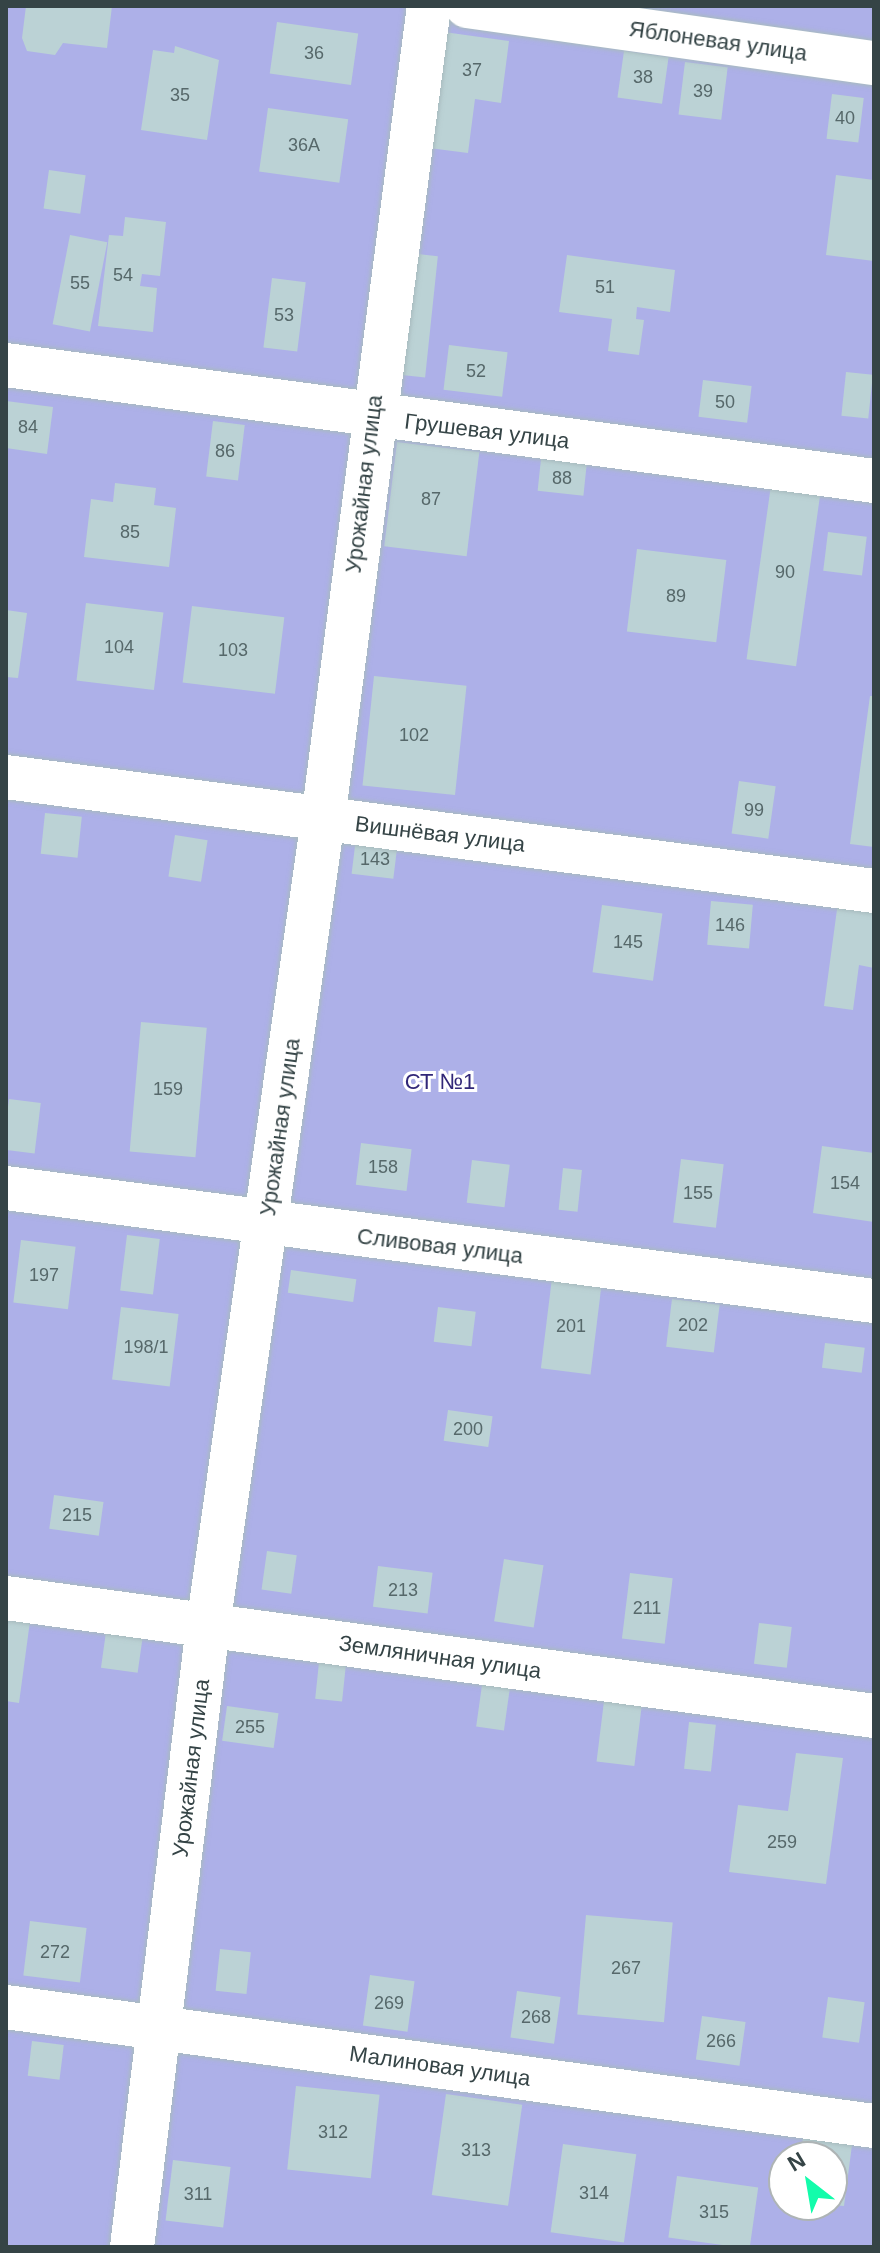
<!DOCTYPE html>
<meta charset="utf-8">
<style>
body{margin:0}
#map{position:relative;width:880px;height:2253px;overflow:hidden;background:#e5f0f3;font-family:Helvetica,sans-serif}
div>[style]{position:absolute}
[style*='--x']{left:calc(var(--x)*1px);top:calc(var(--y)*1px);width:calc(var(--w)*1px);rotate:calc(var(--a)*1deg)}
.green>*{inset:0;background:#adb0e8}
.building>*{inset:0;background:#bbd2d5;transform-origin:0 0}
.roads{filter:drop-shadow(0 0 2px #a8bbbe) drop-shadow(0 0 2px #a8bbbe)}
.minor>*{height:44px;margin:-22px;padding:0 22px;transform-origin:22px;border-radius:22px;background:#fff}
span{translate:-50% -50%;white-space:nowrap;text-align:center;line-height:1.15;-webkit-text-stroke:6px #fff;paint-order:stroke}
.number-label{font-size:18px;color:#56686a}
.number-label span{-webkit-text-stroke-width:0}
.street-label{font-size:22px;color:#354446}
.park-label{font-size:22px;color:#312778}
.frame{position:absolute;inset:0;border:8px solid #354446;pointer-events:none}
.north{position:absolute;left:768px;top:2141px;width:80px;height:80px;box-sizing:border-box;background:#fff;border:2px solid #aeb4b5;border-radius:50%;rotate:329deg;font-size:22px;font-weight:700;line-height:32px;text-align:center;color:#354446}
.north::after{content:'';display:block;margin:auto;width:28px;height:36px;background:#13fcab;clip-path:polygon(50% 0,100% 100%,50% 72%,0 100%)}
</style>
<div id="map">
<div class="green">
<i style="clip-path:polygon(evenodd,6px 6px,874px 6px,874px 2247px,6px 2247px,6px 6px,784px 2157px,832px 2157px,832px 2205px,784px 2205px,784px 2157px)"></i>
</div>
<div class="building">
<i style="clip-path:polygon(26px 6px,112px 6px,107px 48px,63px 43px,55px 55px,27px 51px,22px 38px)"></i>
<i style="left:277px;top:22px;width:82px;height:52px;rotate:8deg"></i>
<i style="clip-path:polygon(444px 32px,509px 41px,501px 103px,475px 99px,468px 153px,429px 148px)"></i>
<i style="clip-path:polygon(175px 46px,219px 60px,207px 140px,141px 130px,153px 50px,174px 53px)"></i>
<i style="left:624px;top:51px;width:45px;height:47px;rotate:8deg"></i>
<i style="left:685px;top:62px;width:43px;height:53px;rotate:7deg"></i>
<i style="left:832px;top:94px;width:32px;height:45px;rotate:7deg"></i>
<i style="left:268px;top:108px;width:81px;height:64px;rotate:8deg"></i>
<i style="left:49px;top:170px;width:37px;height:39px;rotate:8deg"></i>
<i style="clip-path:polygon(836px 175px,874px 180px,874px 261px,826px 255px)"></i>
<i style="clip-path:polygon(125px 217px,166px 222px,160px 276px,142px 274px,140px 286px,157px 288px,153px 332px,98px 326px,109px 235px,123px 236px)"></i>
<i style="left:70px;top:235px;width:38px;height:91px;rotate:11deg"></i>
<i style="left:408px;top:253px;width:30px;height:122px;rotate:6deg"></i>
<i style="clip-path:polygon(567px 255px,675px 270px,670px 312px,637px 307px,636px 319px,644px 320px,639px 355px,608px 351px,612px 319px,559px 312px)"></i>
<i style="left:272px;top:278px;width:34px;height:70px;rotate:7deg"></i>
<i style="left:449px;top:345px;width:59px;height:45px;rotate:7deg"></i>
<i style="left:846px;top:372px;width:27px;height:44px;rotate:6deg"></i>
<i style="left:703px;top:380px;width:49px;height:37px;rotate:7deg"></i>
<i style="clip-path:polygon(6px 401px,53px 407px,47px 454px,6px 448px)"></i>
<i style="left:213px;top:421px;width:32px;height:56px;rotate:7deg"></i>
<i style="left:397px;top:442px;width:83px;height:105px;rotate:7deg"></i>
<i style="left:541px;top:459px;width:46px;height:32px;rotate:6deg"></i>
<i style="left:772px;top:478px;width:50px;height:183px;rotate:8deg"></i>
<i style="clip-path:polygon(115px 483px,156px 488px,154px 505px,176px 508px,169px 567px,84px 557px,91px 499px,113px 502px)"></i>
<i style="left:828px;top:532px;width:39px;height:39px;rotate:7deg"></i>
<i style="left:637px;top:549px;width:90px;height:83px;rotate:7deg"></i>
<i style="left:86px;top:603px;width:78px;height:78px;rotate:7deg"></i>
<i style="left:192px;top:606px;width:93px;height:77px;rotate:7deg"></i>
<i style="clip-path:polygon(6px 610px,27px 613px,18px 678px,6px 677px)"></i>
<i style="left:374px;top:676px;width:93px;height:110px;rotate:6deg"></i>
<i style="clip-path:polygon(870px 696px,874px 696px,874px 847px,850px 844px)"></i>
<i style="left:739px;top:781px;width:37px;height:53px;rotate:8deg"></i>
<i style="left:45px;top:813px;width:37px;height:41px;rotate:6deg"></i>
<i style="left:175px;top:835px;width:33px;height:42px;rotate:9deg"></i>
<i style="left:356px;top:838px;width:42px;height:36px;rotate:7deg"></i>
<i style="left:711px;top:901px;width:42px;height:44px;rotate:5deg"></i>
<i style="clip-path:polygon(838px 902px,874px 907px,874px 968px,859px 965px,853px 1010px,824px 1006px)"></i>
<i style="left:602px;top:905px;width:61px;height:68px;rotate:8deg"></i>
<i style="left:141px;top:1022px;width:66px;height:130px;rotate:5deg"></i>
<i style="left:9px;top:1099px;width:32px;height:51px;rotate:7deg"></i>
<i style="left:361px;top:1143px;width:51px;height:42px;rotate:7deg"></i>
<i style="clip-path:polygon(822px 1146px,874px 1153px,874px 1222px,813px 1213px)"></i>
<i style="left:681px;top:1159px;width:43px;height:64px;rotate:7deg"></i>
<i style="left:472px;top:1160px;width:38px;height:43px;rotate:7deg"></i>
<i style="left:563px;top:1168px;width:19px;height:42px;rotate:6deg"></i>
<i style="left:127px;top:1235px;width:33px;height:56px;rotate:7deg"></i>
<i style="left:21px;top:1240px;width:55px;height:63px;rotate:7deg"></i>
<i style="left:291px;top:1270px;width:66px;height:23px;rotate:8deg"></i>
<i style="left:552px;top:1278px;width:50px;height:91px;rotate:7deg"></i>
<i style="left:672px;top:1299px;width:48px;height:48px;rotate:7deg"></i>
<i style="left:121px;top:1307px;width:58px;height:73px;rotate:7deg"></i>
<i style="left:438px;top:1307px;width:38px;height:35px;rotate:7deg"></i>
<i style="left:825px;top:1343px;width:40px;height:25px;rotate:7deg"></i>
<i style="left:448px;top:1410px;width:45px;height:31px;rotate:8deg"></i>
<i style="left:54px;top:1495px;width:50px;height:34px;rotate:8deg"></i>
<i style="left:267px;top:1551px;width:30px;height:39px;rotate:8deg"></i>
<i style="left:504px;top:1559px;width:40px;height:63px;rotate:9deg"></i>
<i style="left:378px;top:1566px;width:55px;height:41px;rotate:7deg"></i>
<i style="left:630px;top:1573px;width:43px;height:66px;rotate:7deg"></i>
<i style="clip-path:polygon(6px 1618px,30px 1621px,19px 1703px,6px 1701px)"></i>
<i style="left:759px;top:1623px;width:33px;height:41px;rotate:7deg"></i>
<i style="left:106px;top:1632px;width:37px;height:36px;rotate:8deg"></i>
<i style="left:320px;top:1653px;width:27px;height:46px;rotate:6deg"></i>
<i style="left:483px;top:1678px;width:28px;height:49px;rotate:8deg"></i>
<i style="left:605px;top:1693px;width:38px;height:69px;rotate:7deg"></i>
<i style="left:227px;top:1706px;width:52px;height:35px;rotate:8deg"></i>
<i style="left:689px;top:1722px;width:27px;height:47px;rotate:6deg"></i>
<i style="clip-path:polygon(796px 1753px,843px 1758px,826px 1884px,729px 1872px,738px 1805px,788px 1811px)"></i>
<i style="left:586px;top:1915px;width:87px;height:100px;rotate:5deg"></i>
<i style="left:30px;top:1921px;width:57px;height:55px;rotate:7deg"></i>
<i style="left:220px;top:1949px;width:31px;height:42px;rotate:6deg"></i>
<i style="left:370px;top:1975px;width:45px;height:51px;rotate:8deg"></i>
<i style="left:517px;top:1991px;width:44px;height:47px;rotate:8deg"></i>
<i style="left:828px;top:1997px;width:37px;height:41px;rotate:8deg"></i>
<i style="left:702px;top:2016px;width:44px;height:44px;rotate:8deg"></i>
<i style="left:32px;top:2041px;width:32px;height:35px;rotate:7deg"></i>
<i style="left:296px;top:2086px;width:84px;height:84px;rotate:6deg"></i>
<i style="left:446px;top:2094px;width:77px;height:102px;rotate:8deg"></i>
<i style="clip-path:polygon(803px 2138px,852px 2145px,844px 2206px,832px 2205px,832px 2157px,800px 2157px)"></i>
<i style="left:563px;top:2144px;width:74px;height:89px;rotate:8deg"></i>
<i style="left:173px;top:2160px;width:58px;height:61px;rotate:7deg"></i>
<i style="left:677px;top:2176px;width:82px;height:62px;rotate:8deg"></i>
</div>
<div class="roads">
<div class="minor">
<i style="--x:467;--y:6;--w:411;--a:8"></i>
<i style="--x:6;--y:365;--w:876;--a:7.61"></i>
<i style="--x:6;--y:777;--w:875;--a:7.48"></i>
<i style="--x:6;--y:1188;--w:875;--a:7.42"></i>
<i style="--x:6;--y:1598;--w:876;--a:7.74"></i>
<i style="--x:6;--y:2007;--w:876;--a:7.81"></i>
<i style="--x:132;--y:2247;--w:626;--a:-83.02"></i>
<i style="--x:208;--y:1626;--w:815;--a:-81.89"></i>
<i style="--x:323;--y:819;--w:820;--a:-82.57"></i>
</div>
</div>
<div class="number-label">
<span style="left:314px;top:53px">36</span>
<span style="left:472px;top:70px">37</span>
<span style="left:643px;top:77px">38</span>
<span style="left:703px;top:91px">39</span>
<span style="left:180px;top:95px">35</span>
<span style="left:845px;top:118px">40</span>
<span style="left:304px;top:145px">36А</span>
<span style="left:123px;top:275px">54</span>
<span style="left:80px;top:283px">55</span>
<span style="left:605px;top:287px">51</span>
<span style="left:284px;top:315px">53</span>
<span style="left:476px;top:371px">52</span>
<span style="left:725px;top:402px">50</span>
<span style="left:28px;top:427px">84</span>
<span style="left:225px;top:451px">86</span>
<span style="left:562px;top:478px">88</span>
<span style="left:431px;top:499px">87</span>
<span style="left:130px;top:532px">85</span>
<span style="left:785px;top:572px">90</span>
<span style="left:676px;top:596px">89</span>
<span style="left:119px;top:647px">104</span>
<span style="left:233px;top:650px">103</span>
<span style="left:414px;top:735px">102</span>
<span style="left:754px;top:810px">99</span>
<span style="left:375px;top:859px">143</span>
<span style="left:730px;top:925px">146</span>
<span style="left:628px;top:942px">145</span>
<span style="left:168px;top:1089px">159</span>
<span style="left:383px;top:1167px">158</span>
<span style="left:845px;top:1183px">154</span>
<span style="left:698px;top:1193px">155</span>
<span style="left:44px;top:1275px">197</span>
<span style="left:693px;top:1325px">202</span>
<span style="left:571px;top:1326px">201</span>
<span style="left:146px;top:1347px">198/1</span>
<span style="left:468px;top:1429px">200</span>
<span style="left:77px;top:1515px">215</span>
<span style="left:403px;top:1590px">213</span>
<span style="left:647px;top:1608px">211</span>
<span style="left:250px;top:1727px">255</span>
<span style="left:782px;top:1842px">259</span>
<span style="left:55px;top:1952px">272</span>
<span style="left:626px;top:1968px">267</span>
<span style="left:389px;top:2003px">269</span>
<span style="left:536px;top:2017px">268</span>
<span style="left:721px;top:2041px">266</span>
<span style="left:333px;top:2132px">312</span>
<span style="left:476px;top:2150px">313</span>
<span style="left:594px;top:2193px">314</span>
<span style="left:198px;top:2194px">311</span>
<span style="left:714px;top:2212px">315</span>
</div>
<div class="street-label">
<span style="left:718px;top:41px;rotate:8deg">Яблоневая улица</span>
<span style="left:487px;top:431px;rotate:7deg">Грушевая улица</span>
<span style="left:364px;top:484px;rotate:-83deg">Урожайная улица</span>
<span style="left:440px;top:834px;rotate:7deg">Вишнёвая улица</span>
<span style="left:280px;top:1127px;rotate:-82deg">Урожайная улица</span>
<span style="left:440px;top:1246px;rotate:7deg">Сливовая улица</span>
<span style="left:440px;top:1657px;rotate:8deg">Земляничная улица</span>
<span style="left:191px;top:1768px;rotate:-83deg">Урожайная улица</span>
<span style="left:440px;top:2066px;rotate:8deg">Малиновая улица</span>
</div>
<div class="park-label">
<span style="left:440px;top:1082px">СТ №1</span>
</div>
<div class="frame"></div>
<div class="north">N</div>
</div>
